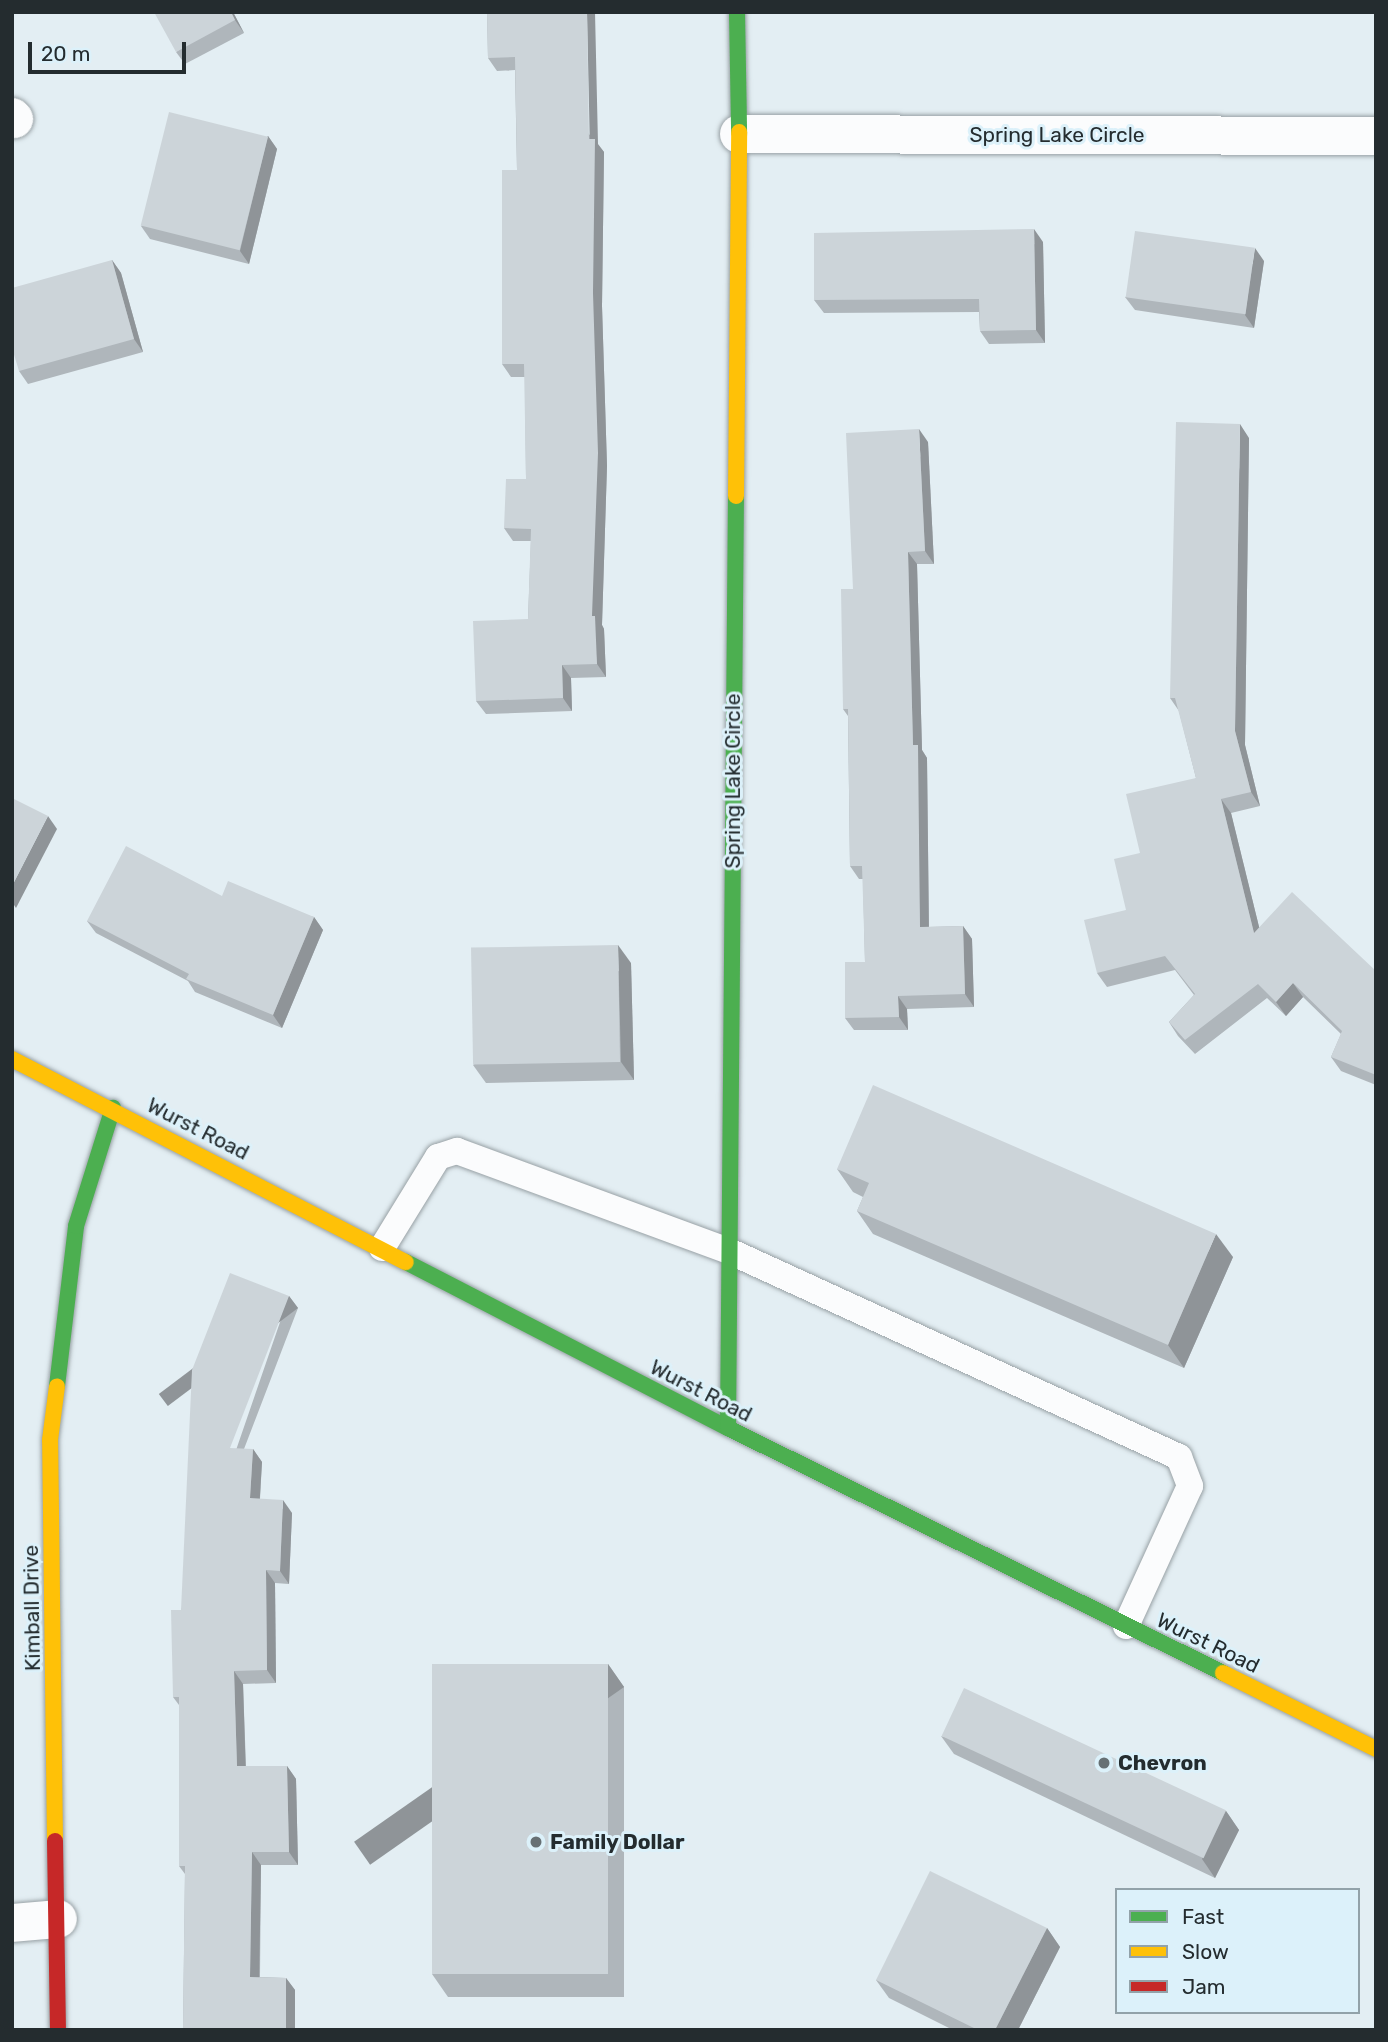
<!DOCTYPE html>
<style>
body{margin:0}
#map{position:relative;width:1388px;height:2042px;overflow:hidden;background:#e3eef3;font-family:Rubik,sans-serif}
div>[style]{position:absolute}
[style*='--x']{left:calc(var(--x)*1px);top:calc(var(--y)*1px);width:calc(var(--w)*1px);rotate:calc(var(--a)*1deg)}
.roads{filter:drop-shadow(0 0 2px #98a1a5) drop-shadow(0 0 2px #98a1a5)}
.lane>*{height:26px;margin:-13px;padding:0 13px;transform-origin:13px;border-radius:13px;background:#fbfcfd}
.street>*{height:38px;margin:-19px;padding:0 19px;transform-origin:19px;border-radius:19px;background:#fbfcfd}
.fast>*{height:16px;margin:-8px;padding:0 8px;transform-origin:8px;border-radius:8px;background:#4caf50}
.slow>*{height:16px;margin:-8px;padding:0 8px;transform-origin:8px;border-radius:8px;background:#ffc107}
.jam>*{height:16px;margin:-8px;padding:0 8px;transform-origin:8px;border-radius:8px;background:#c62828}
.wall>*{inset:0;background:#afb6bb}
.shaded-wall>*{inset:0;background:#8f9498;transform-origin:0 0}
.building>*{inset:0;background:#ccd4d9;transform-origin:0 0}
.dots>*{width:19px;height:19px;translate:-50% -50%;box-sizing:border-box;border:4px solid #dcf1fa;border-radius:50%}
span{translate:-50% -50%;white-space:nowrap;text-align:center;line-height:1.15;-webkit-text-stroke:6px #dcf1fa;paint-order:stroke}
.street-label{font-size:21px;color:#242c2f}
.poi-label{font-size:21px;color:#242c2f;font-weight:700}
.left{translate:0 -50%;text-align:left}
.frame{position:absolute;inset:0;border:14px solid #242c2f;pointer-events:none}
.legend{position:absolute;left:1115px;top:1888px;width:245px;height:126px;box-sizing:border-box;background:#dcf1fa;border:2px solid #92a2a9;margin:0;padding:9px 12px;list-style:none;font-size:21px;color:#242c2f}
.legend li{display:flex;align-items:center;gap:14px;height:35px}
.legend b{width:35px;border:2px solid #92a2a9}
.scale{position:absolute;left:28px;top:42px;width:158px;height:32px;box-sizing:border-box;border:4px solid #242c2f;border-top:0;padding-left:9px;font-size:21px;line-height:24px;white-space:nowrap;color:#242c2f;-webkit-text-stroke:5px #dcf1fa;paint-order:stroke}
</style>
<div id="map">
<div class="roads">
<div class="lane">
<i style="--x:382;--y:1248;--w:107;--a:-58.4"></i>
<i style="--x:438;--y:1157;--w:20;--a:-18"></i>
<i style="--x:457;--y:1151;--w:290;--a:20.2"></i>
<i style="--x:729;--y:1251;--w:495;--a:24.6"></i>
<i style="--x:1179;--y:1457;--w:31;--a:69"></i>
<i style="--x:1190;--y:1486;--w:154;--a:114.6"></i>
</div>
<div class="street">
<i style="--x:12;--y:117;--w:3;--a:45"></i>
<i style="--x:739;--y:134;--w:637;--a:0.18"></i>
<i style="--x:12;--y:1923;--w:46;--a:-5"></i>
</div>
<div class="fast">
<i style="--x:737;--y:12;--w:120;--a:89"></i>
<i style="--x:406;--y:1262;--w:362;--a:27.3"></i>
<i style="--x:728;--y:1428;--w:552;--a:26.33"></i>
<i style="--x:57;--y:1386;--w:161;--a:-83.2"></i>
<i style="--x:76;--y:1226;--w:124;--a:-72.6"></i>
<i style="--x:728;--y:1428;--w:932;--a:-89.51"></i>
</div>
<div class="slow">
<i style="--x:736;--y:496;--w:364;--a:-89.5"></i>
<i style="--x:12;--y:1059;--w:443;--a:27.3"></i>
<i style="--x:1223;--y:1673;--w:171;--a:26.4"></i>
<i style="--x:55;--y:1841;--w:401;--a:-90.7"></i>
<i style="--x:50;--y:1440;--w:54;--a:-82.6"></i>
</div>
<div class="jam">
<i style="--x:55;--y:1841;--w:189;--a:89.1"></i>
</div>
</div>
<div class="wall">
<i style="clip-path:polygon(233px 12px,244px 33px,185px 64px,176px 52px)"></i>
<i style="clip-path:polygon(487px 12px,604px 152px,602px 306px,607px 466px,602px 625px,604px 629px,606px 677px,571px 678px,572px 711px,486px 714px,476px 701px,528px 619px,531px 541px,513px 541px,504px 528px,526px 479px,525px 377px,511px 377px,502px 364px,517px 170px,515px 70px,497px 71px,488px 58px)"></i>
<i style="clip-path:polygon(268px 136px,277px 149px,249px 264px,150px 239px,141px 226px)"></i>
<i style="clip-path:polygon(1043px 242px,1045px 343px,989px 344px,980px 331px,979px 312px,824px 313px,814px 300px)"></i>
<i style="clip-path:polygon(112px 260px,121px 273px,143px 352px,28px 384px,19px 371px)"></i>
<i style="clip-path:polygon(1264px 261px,1254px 328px,1135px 310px,1125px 297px)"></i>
<i style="clip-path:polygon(1249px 438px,1245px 745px,1260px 806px,1231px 813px,1259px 927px,1376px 971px,1376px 1085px,1341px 1071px,1331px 1057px,1341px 1034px,1303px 997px,1286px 1016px,1267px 998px,1195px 1054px,1178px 1036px,1169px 1022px,1194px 995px,1175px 970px,1107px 987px,1097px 973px,1126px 910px,1140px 853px,1196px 778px,1179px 711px,1170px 698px)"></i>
<i style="clip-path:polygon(928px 442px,934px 564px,917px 564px,922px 750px,927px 758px,929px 927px,963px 926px,972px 939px,974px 1007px,907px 1009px,908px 1030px,854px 1030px,845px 1018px,865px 962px,863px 879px,859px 879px,850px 866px,848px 716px,843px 709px,853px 589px)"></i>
<i style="clip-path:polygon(222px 896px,314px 917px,323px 930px,282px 1028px,195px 992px,188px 981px,96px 933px,87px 921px)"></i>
<i style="clip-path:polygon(631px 963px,634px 1080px,486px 1083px,473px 1065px)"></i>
<i style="clip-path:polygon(837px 1169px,1233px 1257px,1184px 1368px,873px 1234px,857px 1211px,863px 1197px,853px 1192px)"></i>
<i style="clip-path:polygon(289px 1296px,298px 1308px,244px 1449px,253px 1449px,262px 1462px,260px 1499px,292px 1513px,289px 1584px,275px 1583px,276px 1683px,243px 1684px,246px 1766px,287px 1766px,296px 1779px,298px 1865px,261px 1865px,260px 1977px,286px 1978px,295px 1990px,295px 2030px,183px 2030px,185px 1874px,179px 1866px,179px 1705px,173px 1697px,181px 1610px)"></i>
<i style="clip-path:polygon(608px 1664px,624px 1687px,624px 1997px,448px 1997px,432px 1974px)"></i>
<i style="clip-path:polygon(941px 1736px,1226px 1811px,1239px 1830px,1215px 1878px,954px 1754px)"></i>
<i style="clip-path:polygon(1047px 1928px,1060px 1947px,1018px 2030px,953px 2030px,889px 1998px,876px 1980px)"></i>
</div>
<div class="shaded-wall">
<i style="clip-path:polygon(231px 12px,233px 12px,244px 33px,235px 20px)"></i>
<i style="clip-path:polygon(587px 12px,595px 12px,598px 144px,604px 152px,602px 306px,607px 466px,602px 625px,604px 629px,606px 677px,597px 664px,592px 616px,593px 293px)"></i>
<i style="clip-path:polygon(268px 136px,277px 149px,249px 264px,240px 251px)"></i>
<i style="clip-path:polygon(1034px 229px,1043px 242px,1045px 343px,1036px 330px)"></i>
<i style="clip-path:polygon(1255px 248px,1264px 261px,1254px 328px,1245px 315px)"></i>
<i style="clip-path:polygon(112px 260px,121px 273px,143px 352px,134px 339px)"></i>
<i style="clip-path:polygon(1240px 424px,1249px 438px,1245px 745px,1260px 806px,1251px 792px,1235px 731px)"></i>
<i style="clip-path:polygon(919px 429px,928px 442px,934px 564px,925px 551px)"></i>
<i style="clip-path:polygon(908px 552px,917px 564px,922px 750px,927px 758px,929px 940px,920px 927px,913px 745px)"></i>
<i style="clip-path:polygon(562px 665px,571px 678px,572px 711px,563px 698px)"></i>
<i style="clip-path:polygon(1221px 799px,1231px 813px,1264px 947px,1254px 933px)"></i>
<i style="clip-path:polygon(48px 816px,57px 829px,16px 908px,12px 902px,12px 886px)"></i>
<i style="clip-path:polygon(314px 917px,323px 930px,282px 1028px,273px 1015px)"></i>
<i style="clip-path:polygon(963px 926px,972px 939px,974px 1007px,965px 994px)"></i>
<i style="clip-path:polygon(618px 945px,631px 963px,634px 1080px,621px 1062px)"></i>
<i style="clip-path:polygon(1293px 983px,1303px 997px,1286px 1016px,1276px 1002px)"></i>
<i style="clip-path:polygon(898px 996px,907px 1009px,908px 1030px,899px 1017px)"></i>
<i style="clip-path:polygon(1216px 1234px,1233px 1257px,1184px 1368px,1168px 1345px)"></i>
<i style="left:289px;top:1296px;width:15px;height:163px;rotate:53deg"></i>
<i style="clip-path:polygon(253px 1449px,262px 1462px,259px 1511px,250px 1498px)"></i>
<i style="clip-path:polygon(283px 1500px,292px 1513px,289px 1584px,280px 1571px)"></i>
<i style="clip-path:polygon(266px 1570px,275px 1583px,276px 1683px,267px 1670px)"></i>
<i style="left:608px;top:1664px;width:28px;height:310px;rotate:55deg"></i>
<i style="clip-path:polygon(234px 1671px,243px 1684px,246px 1779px,237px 1766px)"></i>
<i style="clip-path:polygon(287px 1766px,296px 1779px,298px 1865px,289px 1852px)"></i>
<i style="clip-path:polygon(1226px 1811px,1239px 1830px,1215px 1878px,1202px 1859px)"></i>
<i style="clip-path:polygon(252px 1852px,261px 1865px,259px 1990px,250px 1977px)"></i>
<i style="clip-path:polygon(1047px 1928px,1060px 1947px,1018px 2030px,995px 2030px)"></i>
<i style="clip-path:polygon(286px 1978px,295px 1990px,295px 2030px,286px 2030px)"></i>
</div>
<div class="building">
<i style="clip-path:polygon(154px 12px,231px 12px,235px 20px,176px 52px)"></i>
<i style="clip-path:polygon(487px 12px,587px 12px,589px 139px,595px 139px,593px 293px,598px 453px,592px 616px,595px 616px,597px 664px,562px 665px,563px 698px,476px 701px,473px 621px,528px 619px,531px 529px,504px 528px,506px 479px,526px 479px,524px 364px,502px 364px,502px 170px,517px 170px,515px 57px,488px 58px)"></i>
<i style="left:169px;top:112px;width:102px;height:117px;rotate:14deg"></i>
<i style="clip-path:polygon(1034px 229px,1036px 330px,980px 331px,979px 299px,814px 300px,814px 233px)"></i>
<i style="left:1135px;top:231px;width:121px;height:67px;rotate:8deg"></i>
<i style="clip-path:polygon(112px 260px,134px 339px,19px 371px,12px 348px,12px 288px)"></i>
<i style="clip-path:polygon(1176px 422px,1240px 424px,1235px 731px,1251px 792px,1221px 799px,1254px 933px,1292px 892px,1376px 971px,1376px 1075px,1331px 1057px,1342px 1031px,1293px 983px,1276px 1002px,1258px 984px,1185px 1040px,1169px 1022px,1195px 994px,1165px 956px,1097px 973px,1084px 920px,1126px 910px,1114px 859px,1140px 853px,1126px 794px,1196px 778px,1175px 698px,1170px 698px)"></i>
<i style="clip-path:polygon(919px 429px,925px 551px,908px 552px,913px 745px,918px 745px,920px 927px,963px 926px,965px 994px,898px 996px,899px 1017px,845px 1018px,845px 962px,865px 962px,862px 866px,850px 866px,848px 709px,843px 709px,841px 589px,853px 589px,846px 433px)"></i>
<i style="clip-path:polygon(12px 798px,48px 816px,12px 886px)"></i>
<i style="clip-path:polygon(126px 846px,222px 896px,228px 881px,314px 917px,273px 1015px,186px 979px,189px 974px,87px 921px)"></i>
<i style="left:618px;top:945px;width:117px;height:147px;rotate:89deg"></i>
<i style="clip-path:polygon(873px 1085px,1216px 1234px,1168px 1345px,857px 1211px,869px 1183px,837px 1169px)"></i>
<i style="clip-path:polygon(230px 1273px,289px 1296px,230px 1448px,253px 1449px,250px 1498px,283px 1500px,280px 1571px,266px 1570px,267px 1670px,234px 1671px,237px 1766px,287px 1766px,289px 1852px,252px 1852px,250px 1977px,286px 1978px,286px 2030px,183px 2030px,185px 1866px,179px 1866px,179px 1697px,173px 1697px,171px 1610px,181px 1610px,192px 1370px)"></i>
<i style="left:432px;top:1664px;width:176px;height:310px"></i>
<i style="left:964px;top:1688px;width:289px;height:53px;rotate:25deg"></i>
<i style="clip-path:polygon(930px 1871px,1047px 1928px,995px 2030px,978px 2030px,876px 1980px)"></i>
</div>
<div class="dots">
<i style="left:1104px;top:1763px;background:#677074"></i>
<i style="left:536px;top:1842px;background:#677074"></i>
</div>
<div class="street-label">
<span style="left:1057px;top:135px">Spring Lake Circle</span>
<span style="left:733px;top:781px;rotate:-90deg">Spring Lake Circle</span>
<span style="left:198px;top:1129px;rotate:27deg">Wurst Road</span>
<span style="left:701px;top:1391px;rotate:27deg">Wurst Road</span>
<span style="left:32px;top:1608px;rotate:-91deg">Kimball Drive</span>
<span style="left:1208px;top:1643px;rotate:26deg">Wurst Road</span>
</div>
<div class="poi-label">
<span class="left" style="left:1118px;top:1763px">Chevron</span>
<span class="left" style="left:550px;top:1842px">Family Dollar</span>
</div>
<div class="frame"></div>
<ul class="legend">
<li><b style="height:9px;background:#4caf50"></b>Fast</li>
<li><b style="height:9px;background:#ffc107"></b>Slow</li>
<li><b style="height:9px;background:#c62828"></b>Jam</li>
</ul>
<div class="scale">20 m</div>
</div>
